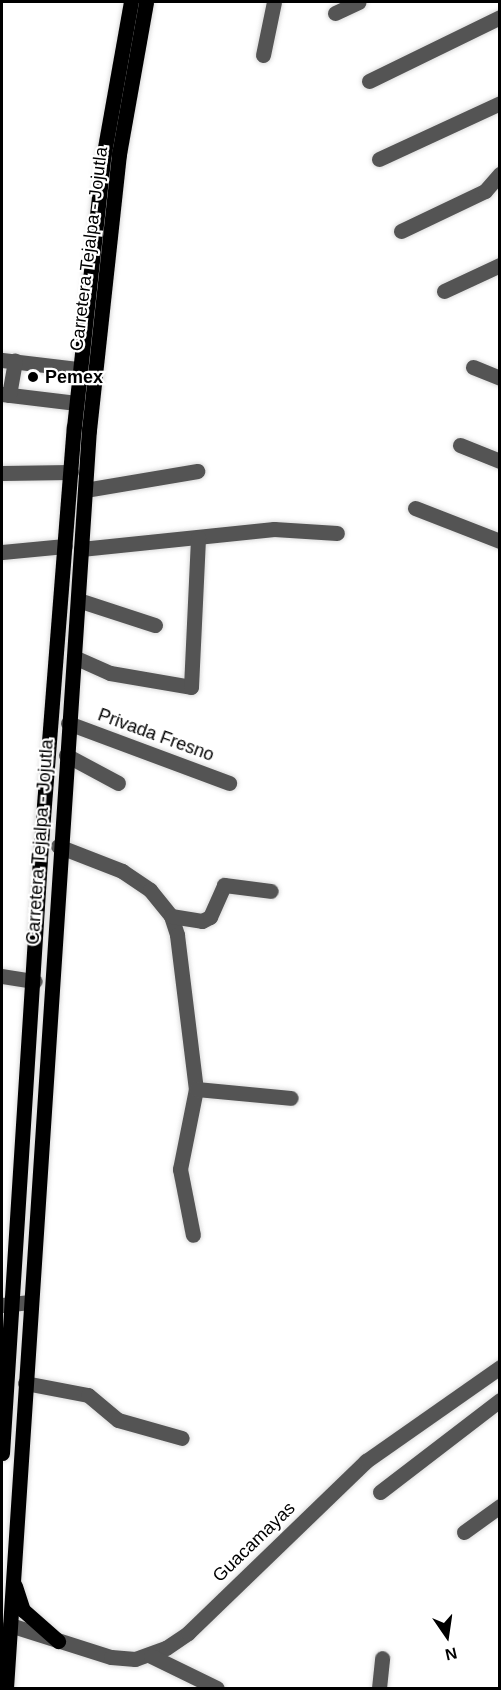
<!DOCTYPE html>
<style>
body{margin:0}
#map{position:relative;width:501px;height:1690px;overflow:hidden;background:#fff;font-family:Helvetica,sans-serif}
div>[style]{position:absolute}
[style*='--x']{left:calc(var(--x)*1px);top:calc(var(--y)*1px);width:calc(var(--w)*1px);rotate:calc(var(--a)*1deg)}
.roads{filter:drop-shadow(0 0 2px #dbdbdb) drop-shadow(0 0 2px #dbdbdb)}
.minor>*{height:15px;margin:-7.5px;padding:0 7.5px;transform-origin:7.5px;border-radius:7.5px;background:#545454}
.major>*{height:15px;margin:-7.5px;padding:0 7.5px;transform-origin:7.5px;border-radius:7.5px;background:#000}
.dots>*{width:16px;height:16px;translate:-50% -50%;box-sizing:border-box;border:3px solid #fff;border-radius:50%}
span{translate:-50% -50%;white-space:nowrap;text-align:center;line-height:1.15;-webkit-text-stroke:4.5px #fff;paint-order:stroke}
.street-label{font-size:18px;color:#000}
.poi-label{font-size:18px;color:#000;font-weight:700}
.left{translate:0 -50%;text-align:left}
.frame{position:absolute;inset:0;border:3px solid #000;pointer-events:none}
.north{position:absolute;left:417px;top:1606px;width:60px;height:60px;-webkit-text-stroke:4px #fff;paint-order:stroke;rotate:167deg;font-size:16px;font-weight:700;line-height:24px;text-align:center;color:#000}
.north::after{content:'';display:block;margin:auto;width:21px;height:27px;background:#000;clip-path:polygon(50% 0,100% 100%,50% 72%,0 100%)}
</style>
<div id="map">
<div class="roads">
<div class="minor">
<i style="--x:335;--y:13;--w:26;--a:-25"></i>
<i style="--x:263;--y:55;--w:54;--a:-78.3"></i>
<i style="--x:369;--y:81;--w:146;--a:-26"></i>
<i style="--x:379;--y:159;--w:133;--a:-24.8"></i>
<i style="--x:401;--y:231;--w:93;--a:-25.5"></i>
<i style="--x:485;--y:191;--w:23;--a:-49"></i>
<i style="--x:444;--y:291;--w:62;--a:-24.9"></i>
<i style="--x:2;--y:360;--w:78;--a:6.7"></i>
<i style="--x:473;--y:367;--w:29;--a:22"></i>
<i style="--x:2;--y:394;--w:75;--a:6.9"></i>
<i style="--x:9;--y:395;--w:35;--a:-80"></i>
<i style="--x:460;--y:445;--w:43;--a:21.8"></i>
<i style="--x:2;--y:473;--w:69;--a:-0.8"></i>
<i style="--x:85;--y:490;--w:114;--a:-9.6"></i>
<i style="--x:415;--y:508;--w:91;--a:21.2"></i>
<i style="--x:81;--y:549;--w:194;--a:-5.9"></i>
<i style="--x:274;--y:529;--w:63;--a:3.6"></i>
<i style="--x:2;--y:552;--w:63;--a:-5.4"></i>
<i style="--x:78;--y:600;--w:81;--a:18"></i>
<i style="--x:74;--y:657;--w:39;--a:24"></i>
<i style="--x:110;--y:673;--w:82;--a:9.8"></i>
<i style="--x:191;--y:687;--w:150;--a:-87.3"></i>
<i style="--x:68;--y:723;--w:172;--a:20.4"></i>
<i style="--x:66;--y:755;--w:59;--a:28.3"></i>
<i style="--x:58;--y:846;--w:69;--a:21.3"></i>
<i style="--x:122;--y:871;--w:34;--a:34"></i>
<i style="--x:150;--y:890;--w:33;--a:51"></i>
<i style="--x:171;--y:916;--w:20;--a:72"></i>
<i style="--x:177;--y:935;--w:155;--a:83"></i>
<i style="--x:196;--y:1089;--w:82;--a:101.3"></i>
<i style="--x:180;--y:1169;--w:67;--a:78.9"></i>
<i style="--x:171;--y:916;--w:31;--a:9"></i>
<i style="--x:202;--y:921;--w:9;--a:-27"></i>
<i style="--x:210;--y:917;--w:35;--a:-66"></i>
<i style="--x:224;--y:885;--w:47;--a:7.3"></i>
<i style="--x:2;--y:976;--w:33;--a:9"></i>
<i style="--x:196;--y:1089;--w:95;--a:5.4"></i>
<i style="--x:2;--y:1305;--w:28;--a:-6"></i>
<i style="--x:25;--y:1383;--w:64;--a:10.8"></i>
<i style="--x:88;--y:1395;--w:39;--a:40"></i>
<i style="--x:118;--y:1420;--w:66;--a:15.7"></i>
<i style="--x:380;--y:1492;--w:151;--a:-37.5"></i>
<i style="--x:464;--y:1532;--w:44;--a:-35.8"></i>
<i style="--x:10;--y:1625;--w:106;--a:17.6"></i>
<i style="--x:111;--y:1657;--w:24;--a:5"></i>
<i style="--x:135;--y:1659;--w:33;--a:-20"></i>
<i style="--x:166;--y:1648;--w:27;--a:-34"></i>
<i style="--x:188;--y:1633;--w:248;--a:-44"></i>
<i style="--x:366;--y:1461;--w:164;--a:-35"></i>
<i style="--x:151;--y:1656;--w:73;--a:25.9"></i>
<i style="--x:379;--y:1688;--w:30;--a:-84"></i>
</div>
<div class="major">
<i style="--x:2;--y:1453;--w:611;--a:-86.34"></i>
<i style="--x:41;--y:843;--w:417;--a:-85.5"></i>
<i style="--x:74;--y:427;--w:276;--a:-83.8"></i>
<i style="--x:104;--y:153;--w:153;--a:-79.9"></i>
<i style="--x:15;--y:1586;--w:25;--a:72"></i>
<i style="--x:23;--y:1610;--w:47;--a:41.5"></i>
<i style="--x:6;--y:1688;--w:1261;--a:-86.23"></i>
<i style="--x:89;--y:430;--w:278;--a:-83.8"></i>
<i style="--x:119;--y:154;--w:154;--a:-79.9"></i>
</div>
</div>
<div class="dots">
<i style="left:33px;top:377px;background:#000"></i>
</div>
<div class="street-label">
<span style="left:89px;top:249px;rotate:-83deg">Carretera Tejalpa - Jojutla</span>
<span style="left:156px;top:735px;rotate:20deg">Privada Fresno</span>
<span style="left:40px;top:842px;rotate:-86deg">Carretera Tejalpa - Jojutla</span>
<span style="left:254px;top:1542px;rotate:-44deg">Guacamayas</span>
</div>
<div class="poi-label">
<span class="left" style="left:45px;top:377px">Pemex</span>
</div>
<div class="frame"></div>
<div class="north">N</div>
</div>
